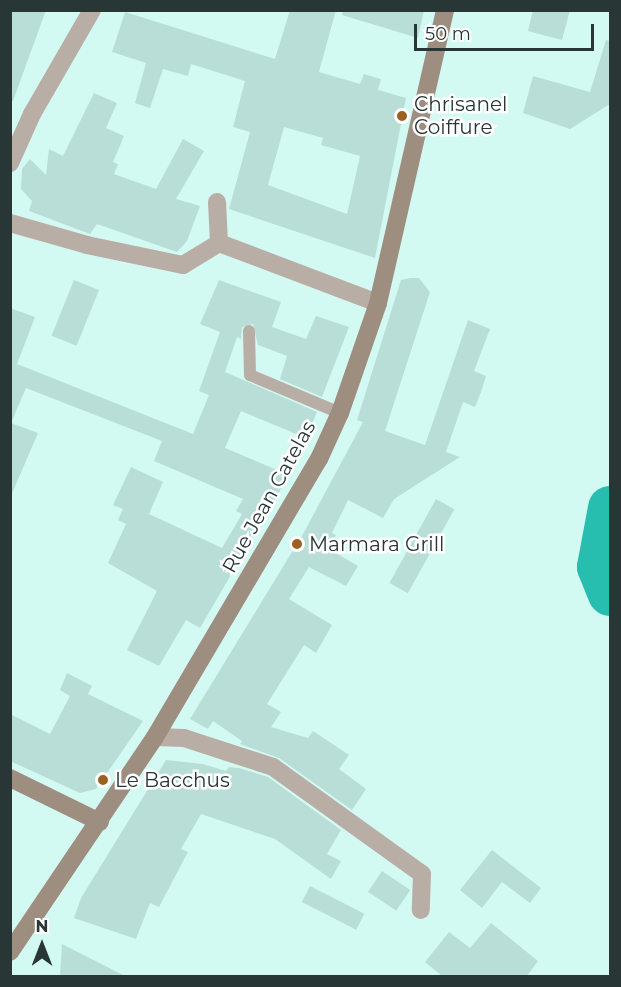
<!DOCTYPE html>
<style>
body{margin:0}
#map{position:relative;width:621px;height:987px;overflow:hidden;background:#d3f9f3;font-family:Montserrat,sans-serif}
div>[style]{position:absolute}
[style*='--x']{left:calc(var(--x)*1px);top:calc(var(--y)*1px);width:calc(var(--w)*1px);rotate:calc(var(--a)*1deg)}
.river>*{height:44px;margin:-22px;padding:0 22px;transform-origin:22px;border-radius:22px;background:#27beaf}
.building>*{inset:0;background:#b9ded8;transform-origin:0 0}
.lane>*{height:12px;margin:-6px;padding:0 6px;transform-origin:6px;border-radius:6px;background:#b9aea5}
.street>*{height:18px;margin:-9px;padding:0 9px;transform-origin:9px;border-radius:9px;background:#b9aea5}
.secondary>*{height:18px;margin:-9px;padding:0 9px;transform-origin:9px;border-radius:9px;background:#9e8e80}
.dots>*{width:16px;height:16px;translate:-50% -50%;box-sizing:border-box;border:3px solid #fff;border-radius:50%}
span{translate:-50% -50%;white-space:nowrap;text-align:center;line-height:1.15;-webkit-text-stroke:5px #fff;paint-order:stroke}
.poi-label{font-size:20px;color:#283735}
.left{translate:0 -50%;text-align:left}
.street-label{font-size:20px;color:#283735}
.frame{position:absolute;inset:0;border:12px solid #283735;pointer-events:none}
.north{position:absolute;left:12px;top:915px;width:60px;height:60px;-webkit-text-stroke:4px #fff;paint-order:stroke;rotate:0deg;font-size:16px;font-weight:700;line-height:24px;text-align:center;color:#283735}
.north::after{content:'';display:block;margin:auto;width:21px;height:27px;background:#283735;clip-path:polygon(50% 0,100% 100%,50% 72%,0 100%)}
.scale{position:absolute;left:414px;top:24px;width:180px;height:27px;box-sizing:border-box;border:3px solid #283735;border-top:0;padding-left:8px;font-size:18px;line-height:21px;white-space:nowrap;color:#283735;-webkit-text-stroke:4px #fff;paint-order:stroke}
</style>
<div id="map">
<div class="river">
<i style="--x:610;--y:508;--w:60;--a:100.6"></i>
<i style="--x:599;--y:567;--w:29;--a:68"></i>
</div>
<div class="building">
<i style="clip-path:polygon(10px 10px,46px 10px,13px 101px,10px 101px)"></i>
<i style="clip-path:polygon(evenodd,290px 10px,336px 10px,319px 72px,360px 84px,364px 74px,381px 79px,378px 90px,406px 98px,375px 258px,229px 209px,250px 132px,233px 127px,245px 81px,191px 64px,188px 76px,163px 69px,150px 108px,135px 103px,146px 63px,112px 52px,125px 12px,275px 59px,290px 10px,284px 127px,323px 138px,321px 145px,360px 156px,347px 214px,268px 185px,284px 127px)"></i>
<i style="clip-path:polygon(343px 10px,424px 10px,418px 38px,342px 15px)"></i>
<i style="clip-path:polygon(533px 10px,570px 10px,562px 40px,528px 31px)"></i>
<i style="clip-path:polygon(606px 40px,610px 41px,610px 104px,570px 129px,523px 113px,533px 76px,590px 92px)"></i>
<i style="clip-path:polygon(94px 93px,117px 103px,106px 128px,124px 136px,113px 162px,118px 164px,114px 174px,156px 189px,183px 139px,204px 151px,176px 199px,200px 206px,187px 241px,177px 252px,97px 224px,90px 234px,29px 211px,32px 201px,21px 189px,22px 169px,30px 159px,46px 175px,49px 149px,63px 156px)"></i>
<i style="clip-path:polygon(410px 278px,419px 278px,430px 292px,385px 431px,425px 445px,468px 320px,490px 329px,474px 371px,486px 376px,481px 392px,475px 407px,463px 402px,446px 452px,460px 457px,394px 499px,383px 518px,348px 500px,332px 533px,336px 535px,329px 549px,358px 566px,346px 586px,309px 567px,289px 599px,332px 625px,316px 653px,304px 645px,267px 704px,281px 712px,271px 727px,308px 738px,313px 731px,349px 755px,339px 769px,366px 789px,352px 810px,279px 758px,240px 744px,242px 741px,213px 721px,208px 729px,190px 719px,303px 534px,363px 422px,357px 420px,401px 280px)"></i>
<i style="left:74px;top:280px;width:27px;height:60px;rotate:22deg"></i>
<i style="clip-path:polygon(219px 280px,281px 302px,272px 327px,306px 339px,316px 316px,349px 327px,322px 397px,280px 379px,287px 356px,258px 345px,253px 324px,242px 327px,241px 339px,237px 337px,225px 372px,317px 412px,306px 438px,241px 411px,225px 448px,289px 475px,200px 628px,186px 620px,159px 666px,127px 650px,157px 591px,108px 563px,126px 524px,118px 520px,123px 509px,113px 505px,131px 467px,163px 482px,149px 514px,222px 548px,242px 514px,236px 511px,243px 499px,154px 461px,162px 441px,26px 388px,11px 423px,38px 433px,10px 498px,10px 308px,35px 317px,17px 364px,193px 434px,209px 395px,199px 391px,220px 332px,200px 324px)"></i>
<i style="left:436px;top:499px;width:21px;height:96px;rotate:29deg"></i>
<i style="clip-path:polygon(67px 673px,92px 686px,88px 694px,143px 721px,96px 789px,80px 793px,10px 761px,10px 714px,50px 734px,70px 696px,60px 690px)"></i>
<i style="clip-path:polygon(166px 760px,203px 764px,226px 771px,229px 767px,239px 768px,268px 777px,341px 830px,327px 854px,341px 861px,331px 879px,275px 839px,201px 814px,181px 849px,188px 852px,159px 907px,150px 903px,136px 939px,74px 918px,81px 898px)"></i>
<i style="clip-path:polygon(492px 850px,541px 888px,530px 903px,502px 882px,482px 908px,460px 890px)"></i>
<i style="left:382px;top:871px;width:34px;height:25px;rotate:34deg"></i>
<i style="left:310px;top:886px;width:61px;height:18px;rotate:27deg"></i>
<i style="clip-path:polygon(491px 923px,538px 961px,527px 976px,442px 976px,425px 962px,449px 932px,470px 948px)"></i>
<i style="clip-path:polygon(62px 944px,125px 976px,60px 976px)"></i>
</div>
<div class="lane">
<i style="--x:249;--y:331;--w:44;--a:88.7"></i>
<i style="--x:250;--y:375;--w:98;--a:22.9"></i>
</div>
<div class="street">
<i style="--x:10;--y:163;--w:54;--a:-65.8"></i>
<i style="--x:32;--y:114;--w:120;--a:-60"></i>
<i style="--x:10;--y:223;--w:80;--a:15.9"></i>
<i style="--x:87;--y:245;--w:98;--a:11.8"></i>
<i style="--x:183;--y:265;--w:42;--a:-31.4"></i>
<i style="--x:219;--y:243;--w:41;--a:-92.8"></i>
<i style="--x:219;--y:243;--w:170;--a:20.7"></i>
<i style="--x:155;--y:737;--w:29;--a:2"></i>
<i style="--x:184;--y:738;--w:94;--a:18"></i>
<i style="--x:273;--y:767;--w:183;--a:35.7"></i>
<i style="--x:422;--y:874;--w:36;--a:92"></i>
</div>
<div class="secondary">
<i style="--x:10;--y:778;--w:100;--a:26.1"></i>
<i style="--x:10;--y:952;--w:259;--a:-56"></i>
<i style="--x:155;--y:737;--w:323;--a:-59.5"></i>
<i style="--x:319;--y:459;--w:51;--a:-65.5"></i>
<i style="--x:340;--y:413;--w:116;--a:-70.9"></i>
<i style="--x:378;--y:303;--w:301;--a:-77.1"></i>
</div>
<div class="dots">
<i style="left:402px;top:116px;background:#9b6120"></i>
<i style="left:297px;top:544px;background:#9b6120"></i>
<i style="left:103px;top:780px;background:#9b6120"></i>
</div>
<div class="poi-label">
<span class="left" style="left:414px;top:116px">Chrisanel<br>Coiffure</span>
<span class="left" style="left:309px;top:544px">Marmara Grill</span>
<span class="left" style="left:115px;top:780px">Le Bacchus</span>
</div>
<div class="street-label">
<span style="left:269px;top:497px;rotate:-61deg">Rue Jean Catelas</span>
</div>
<div class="frame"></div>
<div class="north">N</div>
<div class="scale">50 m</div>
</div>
